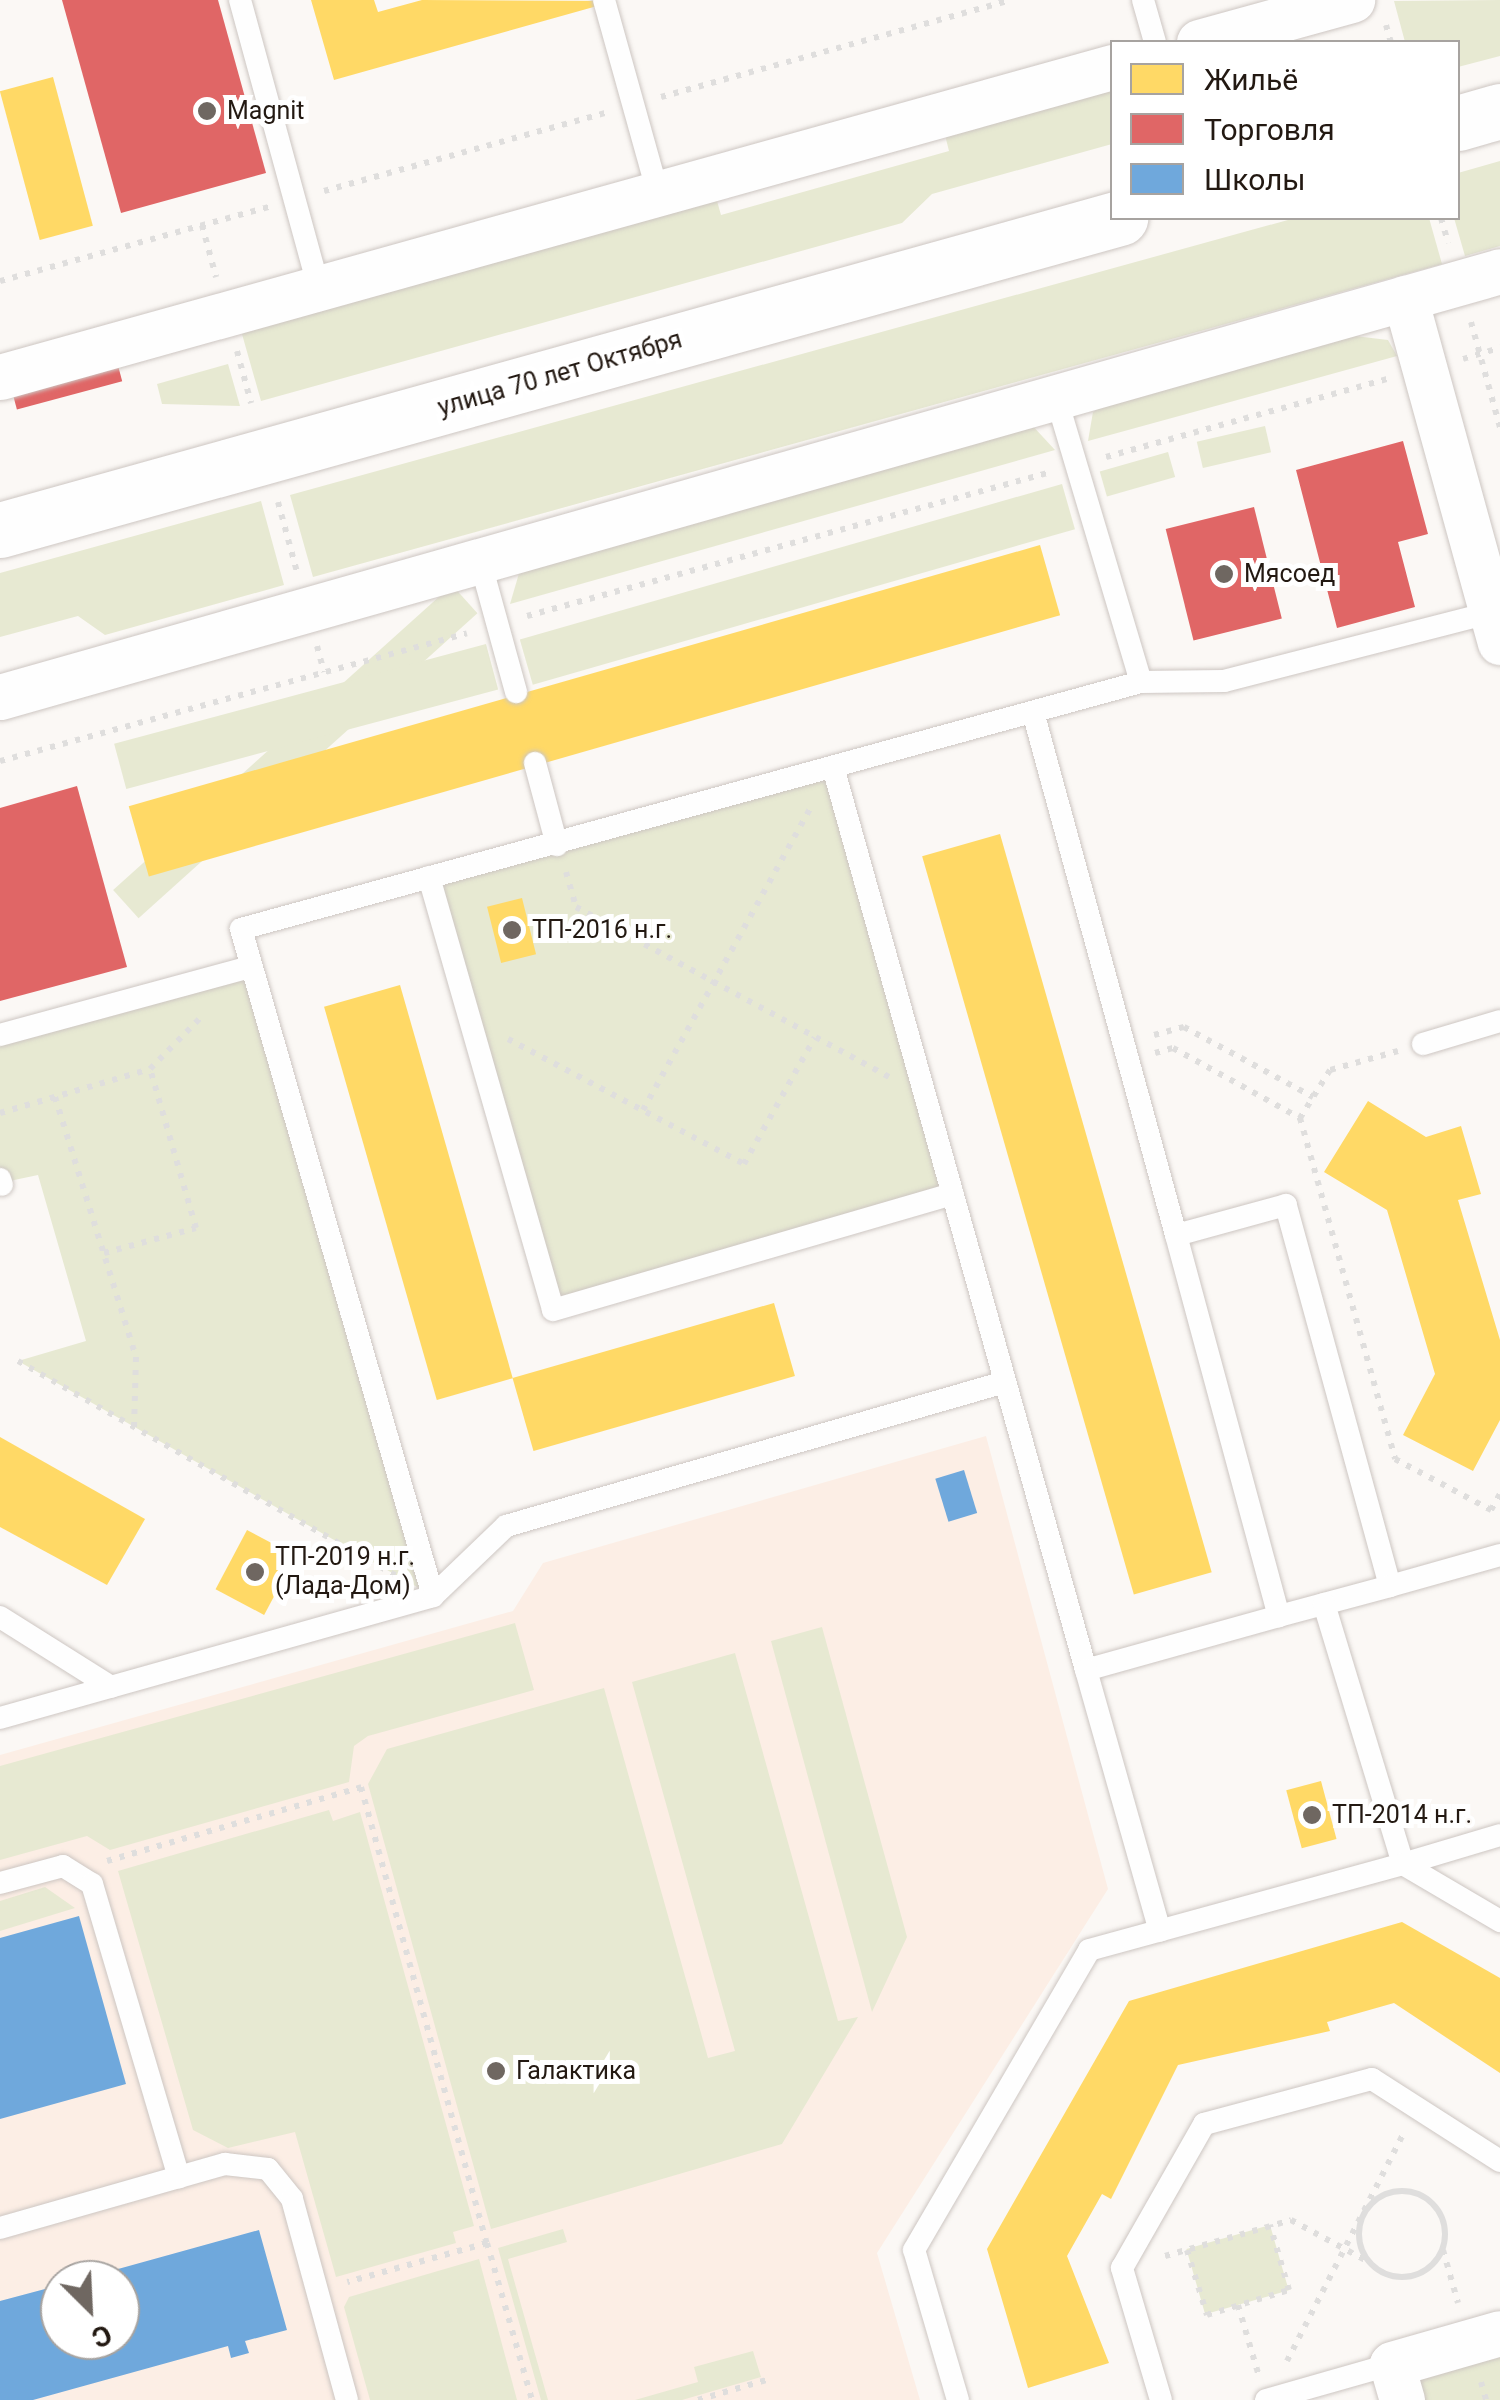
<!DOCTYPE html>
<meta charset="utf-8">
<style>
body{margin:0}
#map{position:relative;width:1500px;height:2400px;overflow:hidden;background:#fbf8f5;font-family:Roboto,sans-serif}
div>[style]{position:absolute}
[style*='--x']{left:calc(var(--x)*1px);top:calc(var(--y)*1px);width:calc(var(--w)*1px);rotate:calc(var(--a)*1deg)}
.built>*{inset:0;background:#fceee5}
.green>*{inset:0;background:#e7e9d2;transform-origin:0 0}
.homes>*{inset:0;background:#ffd966;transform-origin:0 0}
.shops>*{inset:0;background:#e06666;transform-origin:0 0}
.schools>*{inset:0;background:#6fa8dc;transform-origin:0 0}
.path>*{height:6px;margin-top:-3px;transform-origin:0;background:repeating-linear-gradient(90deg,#dfdedd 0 5px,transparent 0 13px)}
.path>.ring{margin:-3px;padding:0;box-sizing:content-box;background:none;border:6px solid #dfdedd;border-radius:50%}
.roads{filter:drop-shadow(0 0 2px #cdc6c2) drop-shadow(0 0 2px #cdc6c2)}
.lane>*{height:22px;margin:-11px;padding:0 11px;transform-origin:11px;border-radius:11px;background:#fefefe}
.street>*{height:45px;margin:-22.5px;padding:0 22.5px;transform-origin:22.5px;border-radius:22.5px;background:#fefefe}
.secondary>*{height:55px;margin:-27.5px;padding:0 27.5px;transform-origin:27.5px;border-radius:27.5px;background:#fefefe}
.dots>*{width:28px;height:28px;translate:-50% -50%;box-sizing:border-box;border:5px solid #fff;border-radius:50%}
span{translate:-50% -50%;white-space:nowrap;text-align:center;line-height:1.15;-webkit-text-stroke:10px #fff;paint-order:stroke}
.poi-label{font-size:25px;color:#231912}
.left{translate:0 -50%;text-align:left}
.street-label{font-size:25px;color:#231912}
.legend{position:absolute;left:1110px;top:40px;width:350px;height:180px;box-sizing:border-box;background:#fff;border:2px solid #a7a3a0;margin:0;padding:12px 18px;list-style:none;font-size:30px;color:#231912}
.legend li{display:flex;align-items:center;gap:20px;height:50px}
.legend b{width:50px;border:2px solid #a7a3a0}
.north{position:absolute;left:40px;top:2260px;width:100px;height:100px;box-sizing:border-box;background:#fff;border:2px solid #a7a3a0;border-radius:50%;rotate:156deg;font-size:28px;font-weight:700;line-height:40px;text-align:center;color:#231912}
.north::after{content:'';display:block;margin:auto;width:35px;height:45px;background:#6f6761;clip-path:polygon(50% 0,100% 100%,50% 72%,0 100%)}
</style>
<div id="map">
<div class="built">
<i style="clip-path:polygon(evenodd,986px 1436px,1108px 1889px,877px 2253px,920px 2400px,0 2400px,0 1755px,513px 1611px,543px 1563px,986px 1436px,60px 2280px,120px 2280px,120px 2340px,60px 2340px,60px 2280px)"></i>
</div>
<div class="green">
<i style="clip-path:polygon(1500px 0,1500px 56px,1458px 67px,1458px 42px,1405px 42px,1394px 1px)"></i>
<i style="clip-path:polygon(1112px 75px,1112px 144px,932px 194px,902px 223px,261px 401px,238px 320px,713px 187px,721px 215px,949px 151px,942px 123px)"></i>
<i style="clip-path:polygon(1500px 161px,1500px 246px,1465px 256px,1454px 218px,1458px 173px)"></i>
<i style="clip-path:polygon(1295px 218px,1429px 218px,1442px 264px,313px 577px,290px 495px)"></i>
<i style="clip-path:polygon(1355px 336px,1388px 340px,1397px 356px,1088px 441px,1093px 412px,1107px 403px)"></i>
<i style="clip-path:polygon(228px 364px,240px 406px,162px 404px,157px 384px)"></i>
<i style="clip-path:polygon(1030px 423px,1055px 450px,510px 604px,520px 570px)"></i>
<i style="left:1265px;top:426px;width:27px;height:70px;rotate:77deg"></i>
<i style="left:1168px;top:452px;width:26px;height:71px;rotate:74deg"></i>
<i style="left:1062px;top:484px;width:47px;height:564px;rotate:74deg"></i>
<i style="clip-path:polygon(261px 501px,284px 585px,105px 635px,78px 616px,0 637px,0 573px)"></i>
<i style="left:452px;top:585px;width:38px;height:456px;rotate:48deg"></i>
<i style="left:486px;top:644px;width:47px;height:385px;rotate:75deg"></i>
<i style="left:830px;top:771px;width:438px;height:412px;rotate:74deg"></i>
<i style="clip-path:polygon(250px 967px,433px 1596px,18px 1361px,86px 1341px,38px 1175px,0 1183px,0 1036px)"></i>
<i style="clip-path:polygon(515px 1623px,534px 1690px,368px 1736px,354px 1746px,349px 1782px,110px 1850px,87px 1836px,0 1860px,0 1766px)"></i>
<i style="clip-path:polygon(822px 1627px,907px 1937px,872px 2012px,771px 1641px)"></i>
<i style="clip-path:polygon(735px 1653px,838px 2021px,858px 2017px,782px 2144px,491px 2229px,368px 1784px,387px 1749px,604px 1688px,708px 2058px,735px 2051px,632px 1682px)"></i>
<i style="clip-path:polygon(329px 1810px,333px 1821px,360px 1812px,474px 2226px,453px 2232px,456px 2243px,336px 2277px,295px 2132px,228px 2148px,193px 2130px,118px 1871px)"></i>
<i style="clip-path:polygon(45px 1887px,75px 1908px,0 1931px,0 1901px)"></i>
<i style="left:1270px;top:2225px;width:68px;height:87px;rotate:74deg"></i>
<i style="clip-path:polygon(563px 2229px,567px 2242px,508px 2259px,548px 2400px,541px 2400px,498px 2248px)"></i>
<i style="clip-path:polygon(479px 2259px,517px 2400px,370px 2400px,344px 2307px,349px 2297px)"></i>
<i style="clip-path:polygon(1500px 2333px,1500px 2400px,1402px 2400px,1392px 2364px)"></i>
<i style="clip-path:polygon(753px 2351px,761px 2377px,682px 2400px,635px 2400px,698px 2382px,694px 2367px)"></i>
</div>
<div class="homes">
<i style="clip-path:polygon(311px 0,374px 0,378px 12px,422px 0,615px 1px,334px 80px)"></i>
<i style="left:53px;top:77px;width:154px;height:55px;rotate:75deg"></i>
<i style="left:1040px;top:545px;width:73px;height:948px;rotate:74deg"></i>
<i style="left:1000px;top:834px;width:768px;height:81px;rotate:74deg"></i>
<i style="left:522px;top:898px;width:58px;height:36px;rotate:76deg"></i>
<i style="left:400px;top:985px;width:409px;height:79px;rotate:74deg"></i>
<i style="clip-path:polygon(1368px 1101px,1426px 1137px,1461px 1126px,1481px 1194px,1458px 1200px,1500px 1340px,1500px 1420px,1473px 1471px,1403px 1435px,1435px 1374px,1387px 1210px,1324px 1172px)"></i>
<i style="left:774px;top:1303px;width:76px;height:272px;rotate:74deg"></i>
<i style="clip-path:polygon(0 1437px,145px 1519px,107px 1585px,0 1527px)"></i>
<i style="left:247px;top:1530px;width:55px;height:67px;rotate:28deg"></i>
<i style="left:1321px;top:1781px;width:60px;height:36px;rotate:75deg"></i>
<i style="clip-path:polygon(1402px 1922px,1500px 1978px,1500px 2073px,1394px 2003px,1327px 2022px,1330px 2031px,1178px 2065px,1111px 2199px,1102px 2194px,1067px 2256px,1109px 2363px,1028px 2388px,987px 2249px,1129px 2001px)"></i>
</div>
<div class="shops">
<i style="clip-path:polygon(62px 0,218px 0,266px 173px,121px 213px)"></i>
<i style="left:116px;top:358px;width:24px;height:109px;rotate:75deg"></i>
<i style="clip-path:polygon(1403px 441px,1428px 534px,1398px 542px,1415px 607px,1337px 628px,1296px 470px)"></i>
<i style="left:1254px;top:507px;width:115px;height:91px;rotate:76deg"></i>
<i style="clip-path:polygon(77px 786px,127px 967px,0 1001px,0 808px)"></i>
</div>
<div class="schools">
<i style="left:964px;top:1470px;width:45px;height:30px;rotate:73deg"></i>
<i style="clip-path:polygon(79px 1916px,126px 2084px,0 2119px,0 1938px)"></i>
<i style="clip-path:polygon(259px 2230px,287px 2330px,245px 2341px,249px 2353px,231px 2358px,228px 2346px,33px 2400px,0 2400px,0 2301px,60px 2285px,60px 2340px,120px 2340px,120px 2280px,82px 2279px)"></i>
</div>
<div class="path">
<i style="--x:1386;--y:25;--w:18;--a:74"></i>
<i style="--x:661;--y:97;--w:362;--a:-15.5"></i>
<i style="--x:324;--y:191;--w:293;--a:-15.5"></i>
<i style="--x:1441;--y:218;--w:26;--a:74"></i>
<i style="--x:202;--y:225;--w:54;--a:74.9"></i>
<i style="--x:0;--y:281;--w:279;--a:-15.4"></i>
<i style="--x:1471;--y:322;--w:109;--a:74.6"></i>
<i style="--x:237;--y:351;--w:54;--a:74.9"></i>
<i style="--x:1463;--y:359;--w:39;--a:-17"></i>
<i style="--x:1106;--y:457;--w:293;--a:-15.5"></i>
<i style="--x:278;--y:502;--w:73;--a:74.8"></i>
<i style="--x:527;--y:616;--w:543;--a:-15.37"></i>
<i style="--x:317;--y:646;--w:27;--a:75"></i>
<i style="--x:0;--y:761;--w:484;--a:-15.3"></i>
<i style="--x:566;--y:872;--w:36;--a:74"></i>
<i style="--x:576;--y:907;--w:356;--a:28.5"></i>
<i style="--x:1154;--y:1035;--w:31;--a:-15"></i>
<i style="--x:1184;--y:1027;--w:147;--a:28.5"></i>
<i style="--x:508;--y:1039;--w:267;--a:27.9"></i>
<i style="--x:744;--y:1164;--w:145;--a:-60.8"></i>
<i style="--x:1398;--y:1051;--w:71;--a:164.4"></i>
<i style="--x:1330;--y:1070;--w:57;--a:122"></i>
<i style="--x:1300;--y:1118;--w:354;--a:74.4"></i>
<i style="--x:1395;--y:1459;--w:109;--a:28"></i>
<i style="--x:1491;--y:1510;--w:18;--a:-61"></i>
<i style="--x:1155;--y:1053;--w:19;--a:-16"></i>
<i style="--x:1173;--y:1048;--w:145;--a:28.9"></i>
<i style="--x:55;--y:1097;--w:272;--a:72.7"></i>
<i style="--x:136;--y:1357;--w:70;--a:91.6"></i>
<i style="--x:643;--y:1110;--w:349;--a:-61"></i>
<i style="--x:0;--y:1113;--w:156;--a:-16.3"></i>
<i style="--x:150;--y:1069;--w:77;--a:-45.5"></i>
<i style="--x:104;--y:1253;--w:95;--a:-15.2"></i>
<i style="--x:196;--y:1228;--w:166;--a:-106.1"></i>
<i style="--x:18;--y:1361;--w:434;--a:29.6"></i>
<i style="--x:107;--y:1861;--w:265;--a:-16.2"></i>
<i style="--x:361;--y:1787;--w:473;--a:74.6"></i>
<i style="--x:487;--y:2243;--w:145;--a:164.4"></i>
<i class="ring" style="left:1359px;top:2191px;width:80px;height:80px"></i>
<i style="--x:487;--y:2243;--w:163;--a:74"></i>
<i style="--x:1187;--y:2250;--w:68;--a:72.9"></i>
<i style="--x:1207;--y:2315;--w:86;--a:-17"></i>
<i style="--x:1289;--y:2290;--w:68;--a:-106.3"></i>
<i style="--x:1443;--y:2250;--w:55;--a:74.2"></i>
<i style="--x:1165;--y:2256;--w:131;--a:-15.9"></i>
<i style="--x:1291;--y:2220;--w:86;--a:28.3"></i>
<i style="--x:1238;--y:2305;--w:71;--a:73.6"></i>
<i style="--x:1287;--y:2361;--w:253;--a:-62.9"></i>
<i style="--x:1481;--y:2382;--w:19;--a:74"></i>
<i style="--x:698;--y:2400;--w:75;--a:-16.3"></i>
</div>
<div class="roads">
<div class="lane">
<i style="--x:240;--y:0;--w:299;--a:74.7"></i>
<i style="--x:604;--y:0;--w:200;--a:74.4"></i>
<i style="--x:1143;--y:0;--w:44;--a:74.1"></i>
<i style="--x:1056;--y:397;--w:297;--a:73.4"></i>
<i style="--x:480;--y:561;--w:136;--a:74.6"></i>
<i style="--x:1033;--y:712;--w:542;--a:74.71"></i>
<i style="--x:535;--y:763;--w:85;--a:75"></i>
<i style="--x:833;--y:767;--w:938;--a:74.35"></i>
<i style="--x:1086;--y:1670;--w:200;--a:-15.6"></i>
<i style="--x:429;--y:877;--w:450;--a:74"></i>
<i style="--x:553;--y:1310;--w:416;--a:-16.2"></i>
<i style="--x:0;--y:1035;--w:259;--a:-15.2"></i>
<i style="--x:1423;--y:1044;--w:80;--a:-16.6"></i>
<i style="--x:0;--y:1179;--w:6;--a:72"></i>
<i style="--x:1390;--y:1586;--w:395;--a:-105.3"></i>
<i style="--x:1286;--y:1205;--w:114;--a:164.7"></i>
<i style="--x:1176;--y:1235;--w:395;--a:74.9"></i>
<i style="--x:1279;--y:1616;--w:115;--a:-15.1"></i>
<i style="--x:1390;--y:1586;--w:114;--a:-15.7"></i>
<i style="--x:433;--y:1596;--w:694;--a:-106.06"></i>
<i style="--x:241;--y:929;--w:933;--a:-15.35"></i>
<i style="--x:1141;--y:682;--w:83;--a:-0.7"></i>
<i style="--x:1224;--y:681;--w:277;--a:-14.4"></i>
<i style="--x:1324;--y:1604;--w:272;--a:73.1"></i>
<i style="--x:1403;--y:1864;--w:101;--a:-16.6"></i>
<i style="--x:0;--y:1617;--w:131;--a:32.2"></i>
<i style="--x:1086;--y:1670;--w:271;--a:74.2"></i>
<i style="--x:0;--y:1718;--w:450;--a:-15.7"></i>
<i style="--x:433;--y:1596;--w:101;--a:-43.8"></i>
<i style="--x:506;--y:1526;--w:519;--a:-16.1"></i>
<i style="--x:0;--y:1883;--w:65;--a:-15.1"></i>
<i style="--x:63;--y:1866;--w:34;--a:32"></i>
<i style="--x:92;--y:1884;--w:306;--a:73.5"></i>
<i style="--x:0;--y:2228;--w:234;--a:-15.9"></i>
<i style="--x:225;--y:2164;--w:43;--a:6.6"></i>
<i style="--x:268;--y:2169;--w:38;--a:51"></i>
<i style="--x:292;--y:2199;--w:208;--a:74.7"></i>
<i style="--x:958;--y:2400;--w:156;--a:-106.3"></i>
<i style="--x:914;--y:2250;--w:347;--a:-59.7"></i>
<i style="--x:1089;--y:1950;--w:326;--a:-15.3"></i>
<i style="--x:1403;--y:1864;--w:113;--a:30.4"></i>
<i style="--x:1161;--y:2400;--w:138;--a:-106.5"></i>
<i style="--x:1122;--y:2268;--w:166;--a:-60.3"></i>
<i style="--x:1204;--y:2124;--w:174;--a:-15"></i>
<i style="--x:1372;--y:2079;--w:152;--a:32.6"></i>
<i style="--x:1266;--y:2400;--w:131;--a:-15.9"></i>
</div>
<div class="street">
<i style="--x:1199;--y:42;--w:159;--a:-15.4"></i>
<i style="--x:1405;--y:298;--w:357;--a:74.6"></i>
<i style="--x:0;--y:377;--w:1154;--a:-15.58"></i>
<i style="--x:0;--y:697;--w:1559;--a:-15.85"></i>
<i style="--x:1402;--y:2400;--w:37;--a:-106"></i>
<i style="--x:1392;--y:2364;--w:112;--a:-16"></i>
</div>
<div class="secondary">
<i style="--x:1458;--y:123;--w:44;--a:-15.9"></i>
<i style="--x:0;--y:530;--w:1163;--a:-15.57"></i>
</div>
</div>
<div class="dots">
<i style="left:207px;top:111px;background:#6f6761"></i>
<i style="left:1224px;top:574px;background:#6f6761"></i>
<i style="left:512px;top:930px;background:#6f6761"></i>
<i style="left:255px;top:1572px;background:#6f6761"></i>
<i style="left:1312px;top:1815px;background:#6f6761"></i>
<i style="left:496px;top:2071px;background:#6f6761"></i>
</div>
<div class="poi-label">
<span class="left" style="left:227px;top:111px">Magnit</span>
<span class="left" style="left:1244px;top:574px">Мясоед</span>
<span class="left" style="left:532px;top:930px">ТП-2016 н.г.</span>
<span class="left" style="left:275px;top:1572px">ТП-2019 н.г.<br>(Лада-Дом)</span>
<span class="left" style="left:1332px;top:1815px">ТП-2014 н.г.</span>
<span class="left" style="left:516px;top:2071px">Галактика</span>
</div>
<div class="street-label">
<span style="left:560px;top:374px;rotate:-16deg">улица 70 лет Октября</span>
</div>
<ul class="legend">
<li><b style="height:28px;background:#ffd966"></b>Жильё</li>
<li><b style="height:28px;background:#e06666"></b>Торговля</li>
<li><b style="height:28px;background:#6fa8dc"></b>Школы</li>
</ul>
<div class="north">С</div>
</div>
